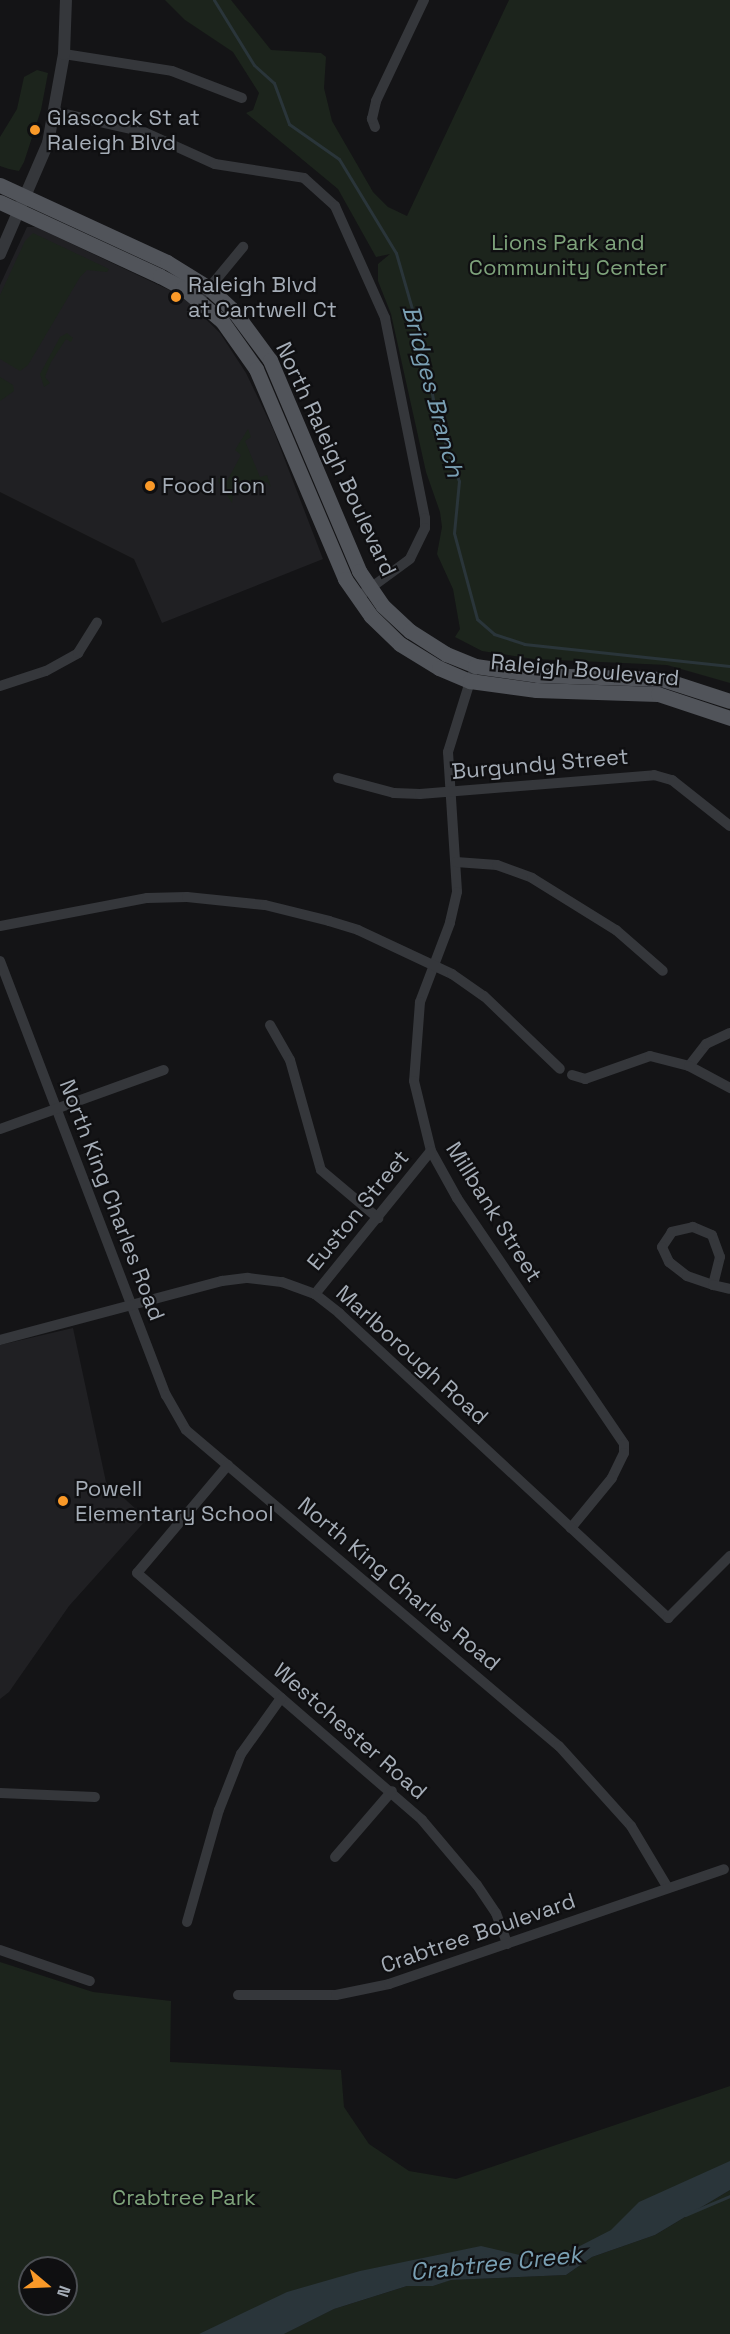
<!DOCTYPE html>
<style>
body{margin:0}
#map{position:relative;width:730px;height:2334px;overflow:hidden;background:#141416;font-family:"Space Grotesk",sans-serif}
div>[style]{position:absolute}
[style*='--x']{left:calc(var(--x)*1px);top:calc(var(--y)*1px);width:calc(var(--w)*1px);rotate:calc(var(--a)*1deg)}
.built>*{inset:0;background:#202023}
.green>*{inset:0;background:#1c241c}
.water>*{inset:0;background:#2a353a}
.stream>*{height:3px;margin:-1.5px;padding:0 1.5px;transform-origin:1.5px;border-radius:1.5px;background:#2a353a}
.minor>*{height:10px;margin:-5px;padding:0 5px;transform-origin:5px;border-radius:5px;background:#35373b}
.tertiary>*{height:12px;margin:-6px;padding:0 6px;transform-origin:6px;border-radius:6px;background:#35373b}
.primary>*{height:15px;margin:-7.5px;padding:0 7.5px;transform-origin:7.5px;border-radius:7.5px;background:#51545a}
.dots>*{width:16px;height:16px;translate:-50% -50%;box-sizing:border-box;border:3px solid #0f0f11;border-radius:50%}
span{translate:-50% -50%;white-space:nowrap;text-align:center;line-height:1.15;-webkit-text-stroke:4.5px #0f0f11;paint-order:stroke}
.poi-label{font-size:22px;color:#a5adb7}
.left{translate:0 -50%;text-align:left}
.park-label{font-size:22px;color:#7ea37b}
.street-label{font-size:22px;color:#a5adb7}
.water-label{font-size:24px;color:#7aa0b4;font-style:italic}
.north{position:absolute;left:18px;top:2256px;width:60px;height:60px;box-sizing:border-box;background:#0f0f11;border:2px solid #4b4e53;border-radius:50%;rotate:109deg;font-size:16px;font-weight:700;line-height:24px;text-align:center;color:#a5adb7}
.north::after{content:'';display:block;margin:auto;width:21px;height:27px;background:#fa9928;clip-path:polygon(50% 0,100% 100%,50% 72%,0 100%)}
</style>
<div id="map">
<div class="built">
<i style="clip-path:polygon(27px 227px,36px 227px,182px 296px,220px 333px,246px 373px,273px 429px,323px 559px,162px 623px,134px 559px,0 492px,0 285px)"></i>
<i style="clip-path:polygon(73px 1328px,106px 1482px,147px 1519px,69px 1606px,9px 1692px,0 1699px,0 1345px)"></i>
</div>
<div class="green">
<i style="clip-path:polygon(165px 0,231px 0,271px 50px,321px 53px,326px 57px,324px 88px,332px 121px,373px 192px,388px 207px,407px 216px,509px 0,730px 0,730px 683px,667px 665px,534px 659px,482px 651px,455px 637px,460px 629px,453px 589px,437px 554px,442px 527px,440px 512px,426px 472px,391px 314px,378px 281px,378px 264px,390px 254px,376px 257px,338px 189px,246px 113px,253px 110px,259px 93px,233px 52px,185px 20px)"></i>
<i style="clip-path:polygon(37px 70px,48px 73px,41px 110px,24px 162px,19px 171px,9px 169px,0 166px,0 137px,17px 109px,24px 77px)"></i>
<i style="clip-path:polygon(33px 233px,109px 269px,107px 272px,87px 270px,80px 277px,28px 365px,20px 371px,0 359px,0 295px,25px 241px)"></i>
<i style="clip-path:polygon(67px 333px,73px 338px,71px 342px,66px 339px,51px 362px,45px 377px,50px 383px,44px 387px,40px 374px,60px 337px)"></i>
<i style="clip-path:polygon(0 377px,13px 385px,14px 391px,0 401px)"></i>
<i style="clip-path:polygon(248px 429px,251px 437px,245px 441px,260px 477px,267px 475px,271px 487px,267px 482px,244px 490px,233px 495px,232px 503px,218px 481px,219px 478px,227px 481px,241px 455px,235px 450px)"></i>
<i style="clip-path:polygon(evenodd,0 1962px,93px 1992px,171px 2001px,170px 2062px,341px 2070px,344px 2107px,369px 2144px,409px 2171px,456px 2179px,730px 2086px,730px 2175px,657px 2221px,552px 2256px,424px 2274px,258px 2334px,0 2334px,0 1962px,30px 2268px,66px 2268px,66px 2304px,30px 2304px,30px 2268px)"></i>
<i style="clip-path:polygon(730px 2190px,730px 2334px,284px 2334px,334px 2309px,407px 2286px,433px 2286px,450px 2280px,566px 2275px,592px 2257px,655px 2235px)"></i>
</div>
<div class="water">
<i style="clip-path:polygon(730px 2161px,730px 2190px,655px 2235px,592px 2257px,566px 2275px,451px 2280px,433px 2286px,407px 2286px,334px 2309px,284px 2334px,199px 2334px,287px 2292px,360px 2271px,481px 2246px,532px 2258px,574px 2249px,611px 2230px,639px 2202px)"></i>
</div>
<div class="stream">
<i style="--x:214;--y:0;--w:76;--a:58.4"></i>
<i style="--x:254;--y:65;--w:27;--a:42"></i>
<i style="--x:274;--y:83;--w:44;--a:69.9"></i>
<i style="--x:289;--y:124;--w:61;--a:35"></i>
<i style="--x:339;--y:159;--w:110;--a:58.8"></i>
<i style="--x:396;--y:253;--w:98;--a:74"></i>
<i style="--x:423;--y:347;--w:74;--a:79.1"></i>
<i style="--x:437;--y:420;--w:65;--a:70.2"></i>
<i style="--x:459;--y:481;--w:52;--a:95.5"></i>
<i style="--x:454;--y:533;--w:89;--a:75"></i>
<i style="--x:477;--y:619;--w:23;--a:41"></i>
<i style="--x:494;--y:634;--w:32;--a:18"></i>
<i style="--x:524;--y:644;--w:207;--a:6.1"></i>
<i style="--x:685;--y:2215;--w:49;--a:-22.9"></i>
</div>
<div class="minor">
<i style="--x:64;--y:54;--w:109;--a:8.9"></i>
<i style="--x:172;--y:71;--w:75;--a:21.1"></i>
<i style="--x:56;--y:112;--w:90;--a:12.8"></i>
<i style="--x:144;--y:132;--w:78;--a:24.3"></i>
<i style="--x:215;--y:164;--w:90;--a:8.9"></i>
<i style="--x:304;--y:178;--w:42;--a:42.1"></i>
<i style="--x:335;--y:206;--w:123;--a:65.9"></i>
<i style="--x:385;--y:318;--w:204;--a:78.7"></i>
<i style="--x:425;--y:518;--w:10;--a:90"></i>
<i style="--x:425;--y:528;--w:34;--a:116"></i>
<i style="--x:410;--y:559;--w:66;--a:143.7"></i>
<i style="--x:375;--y:127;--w:9;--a:-111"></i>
<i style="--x:372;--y:119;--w:18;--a:-77"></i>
<i style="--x:376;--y:101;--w:112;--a:-64.6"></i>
<i style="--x:205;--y:293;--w:60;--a:-50.4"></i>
<i style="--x:472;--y:675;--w:81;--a:107.3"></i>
<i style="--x:448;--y:752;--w:140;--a:86.3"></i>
<i style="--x:457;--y:892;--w:32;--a:103"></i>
<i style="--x:450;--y:923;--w:85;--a:110.8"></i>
<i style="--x:420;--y:1002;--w:79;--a:94.3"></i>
<i style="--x:414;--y:1081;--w:72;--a:76.3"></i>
<i style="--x:431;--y:1151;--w:54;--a:61"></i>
<i style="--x:457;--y:1198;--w:297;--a:55.8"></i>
<i style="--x:624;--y:1444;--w:9;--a:90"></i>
<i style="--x:624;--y:1453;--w:28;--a:116"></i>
<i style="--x:612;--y:1478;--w:65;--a:129.4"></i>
<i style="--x:0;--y:686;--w:48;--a:-18.1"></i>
<i style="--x:46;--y:671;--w:37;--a:-29"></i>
<i style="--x:78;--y:653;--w:36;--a:-58"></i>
<i style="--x:338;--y:778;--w:58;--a:15"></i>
<i style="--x:394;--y:793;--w:26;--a:2"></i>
<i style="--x:420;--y:794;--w:235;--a:-4.6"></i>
<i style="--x:654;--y:775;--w:19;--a:16"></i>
<i style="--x:672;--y:780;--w:74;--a:38.4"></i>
<i style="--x:456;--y:862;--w:41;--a:4.2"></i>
<i style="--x:497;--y:865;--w:37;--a:20"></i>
<i style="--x:532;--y:878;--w:99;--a:31.8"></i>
<i style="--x:616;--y:930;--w:62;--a:41.1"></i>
<i style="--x:0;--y:926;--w:150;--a:-10.8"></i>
<i style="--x:147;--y:898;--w:40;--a:-1.4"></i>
<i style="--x:187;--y:897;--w:78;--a:5.9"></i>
<i style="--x:265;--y:905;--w:66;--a:14"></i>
<i style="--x:329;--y:921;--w:30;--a:17"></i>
<i style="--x:358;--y:930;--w:104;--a:25.1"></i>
<i style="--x:452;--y:974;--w:39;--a:35"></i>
<i style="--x:484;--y:996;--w:105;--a:43.8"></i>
<i style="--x:0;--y:961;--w:465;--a:69.1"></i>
<i style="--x:166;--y:1395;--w:40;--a:60.3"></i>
<i style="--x:186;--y:1430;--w:489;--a:40.3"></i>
<i style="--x:559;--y:1746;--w:108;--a:48"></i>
<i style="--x:631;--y:1826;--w:72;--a:59.2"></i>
<i style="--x:270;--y:1025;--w:40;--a:60.3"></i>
<i style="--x:290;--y:1060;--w:114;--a:74.3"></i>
<i style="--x:321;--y:1170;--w:75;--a:40.1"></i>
<i style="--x:689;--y:1066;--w:28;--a:-52"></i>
<i style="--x:706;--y:1044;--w:26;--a:-25"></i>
<i style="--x:572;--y:1075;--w:14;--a:17"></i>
<i style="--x:585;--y:1079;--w:69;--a:-19.5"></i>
<i style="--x:650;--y:1056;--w:40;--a:14.4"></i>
<i style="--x:689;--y:1066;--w:47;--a:28.2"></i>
<i style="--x:0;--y:1129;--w:174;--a:-19.8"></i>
<i style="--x:713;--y:1285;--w:29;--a:-76"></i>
<i style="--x:720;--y:1257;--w:23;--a:-110"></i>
<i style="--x:712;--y:1235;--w:21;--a:-157"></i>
<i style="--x:693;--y:1227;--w:22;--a:167"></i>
<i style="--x:672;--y:1232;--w:18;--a:124"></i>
<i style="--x:662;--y:1247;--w:17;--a:65"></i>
<i style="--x:669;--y:1262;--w:23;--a:38"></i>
<i style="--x:687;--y:1276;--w:28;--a:19"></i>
<i style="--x:713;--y:1285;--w:17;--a:13"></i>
<i style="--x:315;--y:1294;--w:184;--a:-51"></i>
<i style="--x:0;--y:1340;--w:230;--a:-14.9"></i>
<i style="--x:222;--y:1281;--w:26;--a:-7"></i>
<i style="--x:248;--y:1278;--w:34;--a:7"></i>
<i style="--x:282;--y:1282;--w:35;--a:20"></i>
<i style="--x:315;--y:1294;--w:31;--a:38"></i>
<i style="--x:339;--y:1313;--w:449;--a:42.8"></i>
<i style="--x:668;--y:1618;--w:88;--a:-45"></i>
<i style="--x:228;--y:1465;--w:141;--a:130.1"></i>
<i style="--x:137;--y:1573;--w:377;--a:40.9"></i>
<i style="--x:422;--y:1820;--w:85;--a:49.8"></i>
<i style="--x:477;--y:1885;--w:34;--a:56"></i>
<i style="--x:496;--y:1913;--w:33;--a:70"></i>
<i style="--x:0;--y:1793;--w:95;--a:2.4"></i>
<i style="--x:335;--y:1857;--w:87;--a:-49.2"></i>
<i style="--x:187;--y:1922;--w:116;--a:-74.1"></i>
<i style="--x:219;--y:1810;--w:60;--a:-68.6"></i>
<i style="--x:241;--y:1754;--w:69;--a:-54.5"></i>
<i style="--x:0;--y:1950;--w:95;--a:19"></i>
<i style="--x:238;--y:1995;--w:98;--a:0"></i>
<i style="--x:336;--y:1995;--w:54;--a:-11.7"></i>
<i style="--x:389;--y:1984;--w:354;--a:-18.9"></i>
</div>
<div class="tertiary">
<i style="--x:0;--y:254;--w:121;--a:-66.6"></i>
<i style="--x:48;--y:143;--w:90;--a:-79.8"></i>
<i style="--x:64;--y:54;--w:54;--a:-87.9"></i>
</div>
<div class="primary">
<i style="--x:0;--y:185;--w:184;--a:24.8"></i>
<i style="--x:167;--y:262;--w:49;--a:31.8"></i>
<i style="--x:209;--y:288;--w:33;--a:43"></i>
<i style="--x:233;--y:310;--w:62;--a:53.5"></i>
<i style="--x:270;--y:360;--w:229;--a:67.1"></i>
<i style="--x:359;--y:571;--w:42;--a:55.6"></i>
<i style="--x:383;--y:606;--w:37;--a:43"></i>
<i style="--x:410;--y:631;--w:43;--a:32.6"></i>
<i style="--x:446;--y:654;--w:31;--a:22"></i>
<i style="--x:475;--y:666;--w:64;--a:8.1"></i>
<i style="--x:538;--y:675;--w:124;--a:1.8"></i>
<i style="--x:662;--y:679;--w:71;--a:17.9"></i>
<i style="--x:0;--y:202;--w:176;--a:24.8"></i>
<i style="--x:160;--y:276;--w:26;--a:28"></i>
<i style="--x:183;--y:288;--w:51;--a:40.2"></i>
<i style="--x:222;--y:321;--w:59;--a:54.7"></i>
<i style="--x:256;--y:369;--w:228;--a:67"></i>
<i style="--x:345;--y:579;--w:45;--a:54.9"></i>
<i style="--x:371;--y:616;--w:40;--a:44"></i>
<i style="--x:400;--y:644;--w:46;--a:31.6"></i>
<i style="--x:439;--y:668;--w:34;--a:23"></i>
<i style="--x:470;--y:681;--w:67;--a:7.8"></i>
<i style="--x:536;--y:690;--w:122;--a:1.9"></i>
<i style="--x:658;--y:694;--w:76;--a:18.4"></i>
</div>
<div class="dots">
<i style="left:35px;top:130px;background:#fa9928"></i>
<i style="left:176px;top:297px;background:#fa9928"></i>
<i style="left:150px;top:486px;background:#fa9928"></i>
<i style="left:63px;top:1501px;background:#fa9928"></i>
</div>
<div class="poi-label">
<span class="left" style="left:47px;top:130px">Glascock St at<br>Raleigh Blvd</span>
<span class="left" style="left:188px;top:297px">Raleigh Blvd<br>at Cantwell Ct</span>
<span class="left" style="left:162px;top:486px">Food Lion</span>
<span class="left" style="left:75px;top:1501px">Powell<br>Elementary School</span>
</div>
<div class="park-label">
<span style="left:568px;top:255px">Lions Park and<br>Community Center</span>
<span style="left:184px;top:2198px">Crabtree Park</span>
</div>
<div class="street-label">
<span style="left:336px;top:459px;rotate:65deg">North Raleigh Boulevard</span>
<span style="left:585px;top:670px;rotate:5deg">Raleigh Boulevard</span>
<span style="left:540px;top:764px;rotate:-5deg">Burgundy Street</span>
<span style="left:112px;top:1200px;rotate:69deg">North King Charles Road</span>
<span style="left:358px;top:1210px;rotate:-51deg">Euston Street</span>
<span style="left:494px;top:1212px;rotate:58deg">Millbank Street</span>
<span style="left:412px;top:1355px;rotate:42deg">Marlborough Road</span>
<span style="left:399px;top:1584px;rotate:40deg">North King Charles Road</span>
<span style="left:350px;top:1731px;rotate:41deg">Westchester Road</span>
<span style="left:478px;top:1933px;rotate:-19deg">Crabtree Boulevard</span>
</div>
<div class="water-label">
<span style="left:433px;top:391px;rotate:75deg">Bridges Branch</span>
<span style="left:496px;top:2263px;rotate:-6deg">Crabtree Creek</span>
</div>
<div class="north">N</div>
</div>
